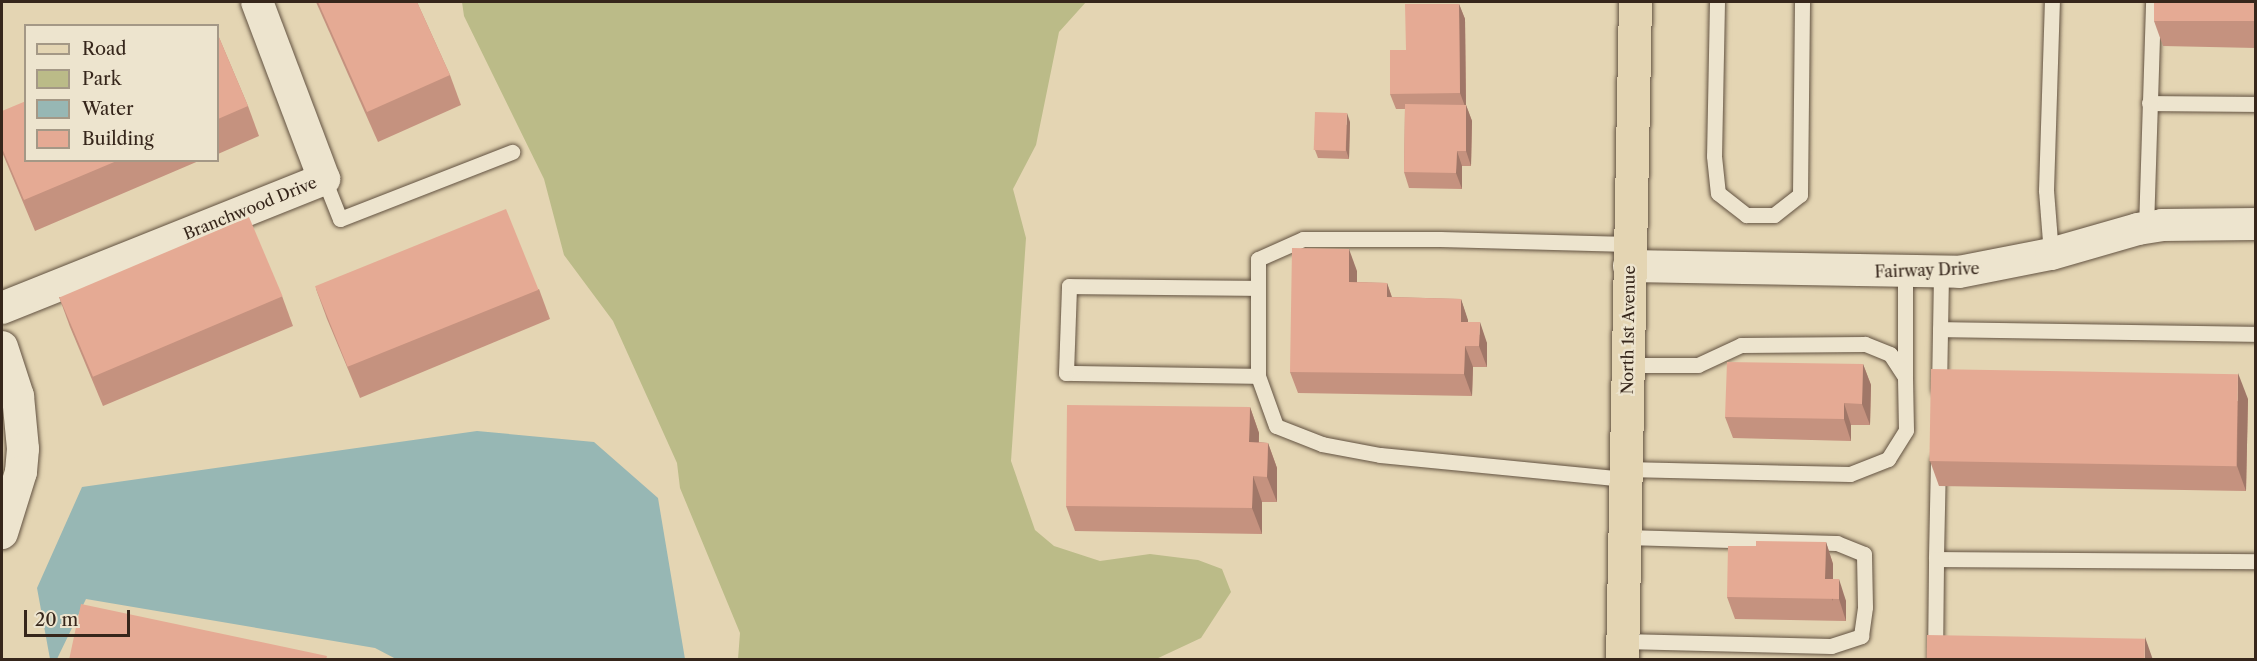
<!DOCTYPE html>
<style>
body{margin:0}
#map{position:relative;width:2257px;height:661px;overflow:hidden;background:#e4d5b3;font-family:"Libre Caslon Text",serif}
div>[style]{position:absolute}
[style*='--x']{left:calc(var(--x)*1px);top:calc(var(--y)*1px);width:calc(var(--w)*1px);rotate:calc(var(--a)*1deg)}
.green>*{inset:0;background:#bb8}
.water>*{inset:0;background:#97b7b4}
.roads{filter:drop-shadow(0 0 2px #625241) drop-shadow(0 0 2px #625241)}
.service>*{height:15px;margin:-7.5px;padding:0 7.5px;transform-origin:7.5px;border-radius:7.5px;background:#ede4ce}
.minor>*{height:32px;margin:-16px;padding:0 16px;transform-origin:16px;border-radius:16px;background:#ede4ce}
.primary>*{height:33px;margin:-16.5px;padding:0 16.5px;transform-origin:16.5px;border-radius:16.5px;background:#e4d5b3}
.wall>*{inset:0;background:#c5927f}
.shaded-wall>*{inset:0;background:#a07768}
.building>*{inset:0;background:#e5aa94;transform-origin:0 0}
span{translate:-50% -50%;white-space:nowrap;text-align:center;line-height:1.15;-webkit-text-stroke:4.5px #ede4ce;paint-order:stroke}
.street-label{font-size:16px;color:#36261b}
.frame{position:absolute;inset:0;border:3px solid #36261b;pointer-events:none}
.legend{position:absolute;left:24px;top:24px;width:195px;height:138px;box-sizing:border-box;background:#ede4ce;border:2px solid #a49886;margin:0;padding:8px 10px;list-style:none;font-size:18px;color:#36261b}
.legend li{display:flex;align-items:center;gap:12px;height:30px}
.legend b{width:30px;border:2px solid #a49886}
.scale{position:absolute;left:24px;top:610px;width:106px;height:27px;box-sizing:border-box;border:3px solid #36261b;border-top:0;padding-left:8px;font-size:18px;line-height:21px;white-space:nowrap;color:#36261b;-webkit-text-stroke:4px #ede4ce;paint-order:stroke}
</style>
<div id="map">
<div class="green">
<i style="clip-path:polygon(462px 2px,1086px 2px,1059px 32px,1036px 145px,1013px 189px,1026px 238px,1011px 461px,1035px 530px,1054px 546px,1100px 561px,1150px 554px,1198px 560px,1222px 569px,1231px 592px,1201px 638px,1154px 660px,738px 659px,740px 633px,680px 488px,677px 463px,613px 321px,564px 255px,544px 179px,464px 16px)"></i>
</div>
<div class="water">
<i style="clip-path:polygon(477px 431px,594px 442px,658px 498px,685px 659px,396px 659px,375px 648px,86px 599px,57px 659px,50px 659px,37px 588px,82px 487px)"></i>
</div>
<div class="roads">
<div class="service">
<i style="--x:1717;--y:2;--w:154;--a:91.1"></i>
<i style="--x:1714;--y:156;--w:37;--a:84"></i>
<i style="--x:1718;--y:193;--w:36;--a:38"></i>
<i style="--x:1746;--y:215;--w:28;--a:0"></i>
<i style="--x:1774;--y:215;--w:33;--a:-38"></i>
<i style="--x:1800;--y:195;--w:193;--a:-89.4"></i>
<i style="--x:2149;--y:103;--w:107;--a:0.5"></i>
<i style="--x:324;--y:179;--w:43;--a:68.2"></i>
<i style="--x:340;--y:219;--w:185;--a:-21.3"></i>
<i style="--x:2146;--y:228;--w:226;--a:-88.2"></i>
<i style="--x:2051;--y:254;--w:64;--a:-94.5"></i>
<i style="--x:2046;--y:190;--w:188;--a:-88.2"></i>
<i style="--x:1905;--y:272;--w:105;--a:90"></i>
<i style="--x:1940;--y:329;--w:316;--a:0.9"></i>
<i style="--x:1258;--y:376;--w:192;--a:-179.1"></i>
<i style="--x:1066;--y:373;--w:87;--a:-88"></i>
<i style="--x:1069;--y:286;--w:189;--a:0.6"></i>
<i style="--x:1939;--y:389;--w:117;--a:-89"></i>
<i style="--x:1938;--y:461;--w:98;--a:91.2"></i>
<i style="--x:1936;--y:559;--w:320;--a:0.4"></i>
<i style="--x:1625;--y:469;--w:225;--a:1.3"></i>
<i style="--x:1850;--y:474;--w:41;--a:-21.5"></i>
<i style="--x:1888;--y:459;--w:34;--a:-58"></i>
<i style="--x:1906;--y:430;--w:53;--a:-91.1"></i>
<i style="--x:1905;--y:377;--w:27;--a:-123"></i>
<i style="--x:1890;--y:354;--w:27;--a:-158"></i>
<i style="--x:1865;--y:344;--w:124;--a:179.5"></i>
<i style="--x:1741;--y:345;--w:47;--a:155.1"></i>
<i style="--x:1698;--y:365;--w:71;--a:180"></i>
<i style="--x:1625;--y:479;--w:246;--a:-174.4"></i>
<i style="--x:1380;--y:455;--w:59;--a:-169.3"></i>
<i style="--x:1322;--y:444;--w:49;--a:-158.6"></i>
<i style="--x:1276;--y:426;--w:53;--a:-109.8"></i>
<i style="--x:1258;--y:376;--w:117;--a:-90"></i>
<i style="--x:1258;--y:259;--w:49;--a:-24"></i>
<i style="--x:1303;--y:239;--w:137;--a:0"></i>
<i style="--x:1440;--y:239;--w:189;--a:1.5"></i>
<i style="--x:1622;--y:641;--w:209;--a:1.4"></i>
<i style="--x:1831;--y:646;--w:32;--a:-18"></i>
<i style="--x:1861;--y:636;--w:29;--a:-82"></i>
<i style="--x:1865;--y:607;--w:53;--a:-91.1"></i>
<i style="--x:1864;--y:554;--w:29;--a:-158"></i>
<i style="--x:1837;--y:543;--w:213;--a:-178.4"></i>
<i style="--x:1935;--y:660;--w:101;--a:-89.4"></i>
</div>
<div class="minor">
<i style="--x:1629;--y:266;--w:330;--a:1"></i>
<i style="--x:1959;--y:272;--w:94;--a:-11.1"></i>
<i style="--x:2051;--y:254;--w:91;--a:-16"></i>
<i style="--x:2138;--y:229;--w:24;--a:-9"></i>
<i style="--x:2162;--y:225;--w:94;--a:-0.6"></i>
<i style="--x:2;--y:308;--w:347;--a:-21.8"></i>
<i style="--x:324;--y:179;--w:189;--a:-110.7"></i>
<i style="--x:2;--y:347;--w:52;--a:71.9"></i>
<i style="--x:18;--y:396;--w:53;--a:84.6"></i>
<i style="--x:23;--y:449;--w:23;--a:95"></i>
<i style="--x:21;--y:472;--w:64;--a:107.3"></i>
</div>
<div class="primary">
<i style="--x:1622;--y:660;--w:658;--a:-88.87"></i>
</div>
</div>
<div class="wall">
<i style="clip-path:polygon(316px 2px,417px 2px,450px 75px,461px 105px,378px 142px)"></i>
<i style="clip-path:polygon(2256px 2px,2256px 48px,2163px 46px,2154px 21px)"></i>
<i style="clip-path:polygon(1459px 4px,1465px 19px,1466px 105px,1472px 121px,1471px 166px,1462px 166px,1462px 189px,1409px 188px,1404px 172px,1405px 109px,1396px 109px,1390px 94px,1406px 50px)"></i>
<i style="clip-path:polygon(218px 35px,248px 106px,259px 136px,218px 154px)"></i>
<i style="clip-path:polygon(2px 111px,26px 160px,201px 160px,35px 231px,2px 152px)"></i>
<i style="clip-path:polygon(1350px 122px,1349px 159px,1318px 158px,1315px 150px)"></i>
<i style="clip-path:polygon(1357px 271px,1357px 282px,1387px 283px,1392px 297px,1461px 299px,1468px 322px,1487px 343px,1487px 367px,1473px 367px,1472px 396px,1298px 393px,1290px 372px)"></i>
<i style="clip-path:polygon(316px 289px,539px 289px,550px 319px,360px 398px,327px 319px)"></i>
<i style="clip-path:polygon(282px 296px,293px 326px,103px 406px,70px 327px,59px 297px)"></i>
<i style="clip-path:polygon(1863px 364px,1871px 385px,1870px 425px,1851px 425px,1851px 441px,1733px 438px,1725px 417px)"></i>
<i style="clip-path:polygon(2248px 399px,2246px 491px,1939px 486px,1930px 461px)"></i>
<i style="clip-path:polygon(1250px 407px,1259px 433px,1259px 442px,1268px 443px,1277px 468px,1277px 502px,1262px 502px,1262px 534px,1075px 531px,1066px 506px)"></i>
<i style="clip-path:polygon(1826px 542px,1833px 564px,1833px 579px,1846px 601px,1846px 621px,1735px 619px,1727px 597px,1756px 546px)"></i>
</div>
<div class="shaded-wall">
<i style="clip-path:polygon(1459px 4px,1465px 19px,1466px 109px,1460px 93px)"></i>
<i style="clip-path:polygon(1466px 105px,1472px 121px,1471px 166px,1466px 151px)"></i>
<i style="clip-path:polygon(1347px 113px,1350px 122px,1349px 159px,1346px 150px)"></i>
<i style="clip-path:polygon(1457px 151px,1462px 166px,1462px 189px,1456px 173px)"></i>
<i style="clip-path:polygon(1349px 249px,1357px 271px,1357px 303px,1349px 282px)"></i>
<i style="clip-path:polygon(1387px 283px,1394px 304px,1387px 297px)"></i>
<i style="clip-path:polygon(1461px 299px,1468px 320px,1468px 343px,1461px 322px)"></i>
<i style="clip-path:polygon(1480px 322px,1487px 343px,1487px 367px,1479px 346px)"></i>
<i style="clip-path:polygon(1465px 346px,1473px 367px,1472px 396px,1464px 374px)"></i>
<i style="clip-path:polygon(1863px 364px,1871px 385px,1870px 425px,1862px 404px)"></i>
<i style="clip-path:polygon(2238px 373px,2248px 399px,2246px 491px,2237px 466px)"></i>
<i style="clip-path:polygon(1844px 403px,1851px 425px,1851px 441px,1844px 419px)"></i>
<i style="clip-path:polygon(1250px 407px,1259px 433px,1258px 468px,1249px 442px)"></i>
<i style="clip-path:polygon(1268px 443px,1277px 468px,1277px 502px,1267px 477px)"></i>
<i style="clip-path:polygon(1253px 476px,1262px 502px,1262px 534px,1252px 508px)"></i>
<i style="clip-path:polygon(1826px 542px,1833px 564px,1833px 601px,1825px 579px)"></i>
<i style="clip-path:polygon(1839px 579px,1846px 601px,1846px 621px,1839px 599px)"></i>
<i style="clip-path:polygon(2145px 637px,2153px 660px,2145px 660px)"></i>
</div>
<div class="building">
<i style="clip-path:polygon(318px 2px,417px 2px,450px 75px,367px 112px)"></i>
<i style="left:2154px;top:2px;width:102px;height:19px"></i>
<i style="clip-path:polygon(1405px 4px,1459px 4px,1460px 93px,1390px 94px,1390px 50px,1406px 50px)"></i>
<i style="clip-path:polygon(218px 35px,248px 106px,218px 119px)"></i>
<i style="clip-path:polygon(26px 101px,26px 160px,119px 160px,24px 200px,2px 148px,2px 111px)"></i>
<i style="clip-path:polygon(1405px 104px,1466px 105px,1466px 151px,1457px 151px,1456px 173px,1404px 172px)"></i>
<i style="left:1315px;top:112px;width:32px;height:38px;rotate:2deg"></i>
<i style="left:506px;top:209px;width:87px;height:206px;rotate:68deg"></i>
<i style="left:249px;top:217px;width:86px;height:206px;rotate:67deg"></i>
<i style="clip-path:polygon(1292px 248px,1349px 249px,1349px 282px,1387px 283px,1387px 297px,1461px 299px,1461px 322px,1480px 322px,1479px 346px,1465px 346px,1464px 374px,1290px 372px)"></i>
<i style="clip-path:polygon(1727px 362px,1863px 364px,1862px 404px,1844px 403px,1844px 419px,1725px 417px)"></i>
<i style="left:1931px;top:369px;width:307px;height:92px;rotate:1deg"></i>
<i style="clip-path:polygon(1067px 405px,1250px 407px,1249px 442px,1268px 443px,1267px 477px,1253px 476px,1252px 508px,1066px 506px)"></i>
<i style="clip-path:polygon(1756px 541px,1826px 542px,1825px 579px,1839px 579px,1839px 599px,1727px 597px,1728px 546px,1756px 546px)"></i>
<i style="clip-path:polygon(81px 604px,327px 656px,326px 660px,69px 660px)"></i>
<i style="left:1927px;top:635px;width:218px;height:25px;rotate:1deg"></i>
</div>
<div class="street-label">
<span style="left:250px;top:208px;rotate:-22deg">Branchwood Drive</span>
<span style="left:1927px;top:270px;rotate:-2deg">Fairway Drive</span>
<span style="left:1628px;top:330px;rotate:-89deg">North 1st Avenue</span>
</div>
<div class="frame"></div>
<ul class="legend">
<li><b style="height:8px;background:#e4d5b3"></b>Road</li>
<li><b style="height:16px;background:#bb8"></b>Park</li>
<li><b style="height:16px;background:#97b7b4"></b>Water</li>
<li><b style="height:16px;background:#e5aa94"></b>Building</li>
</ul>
<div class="scale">20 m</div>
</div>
